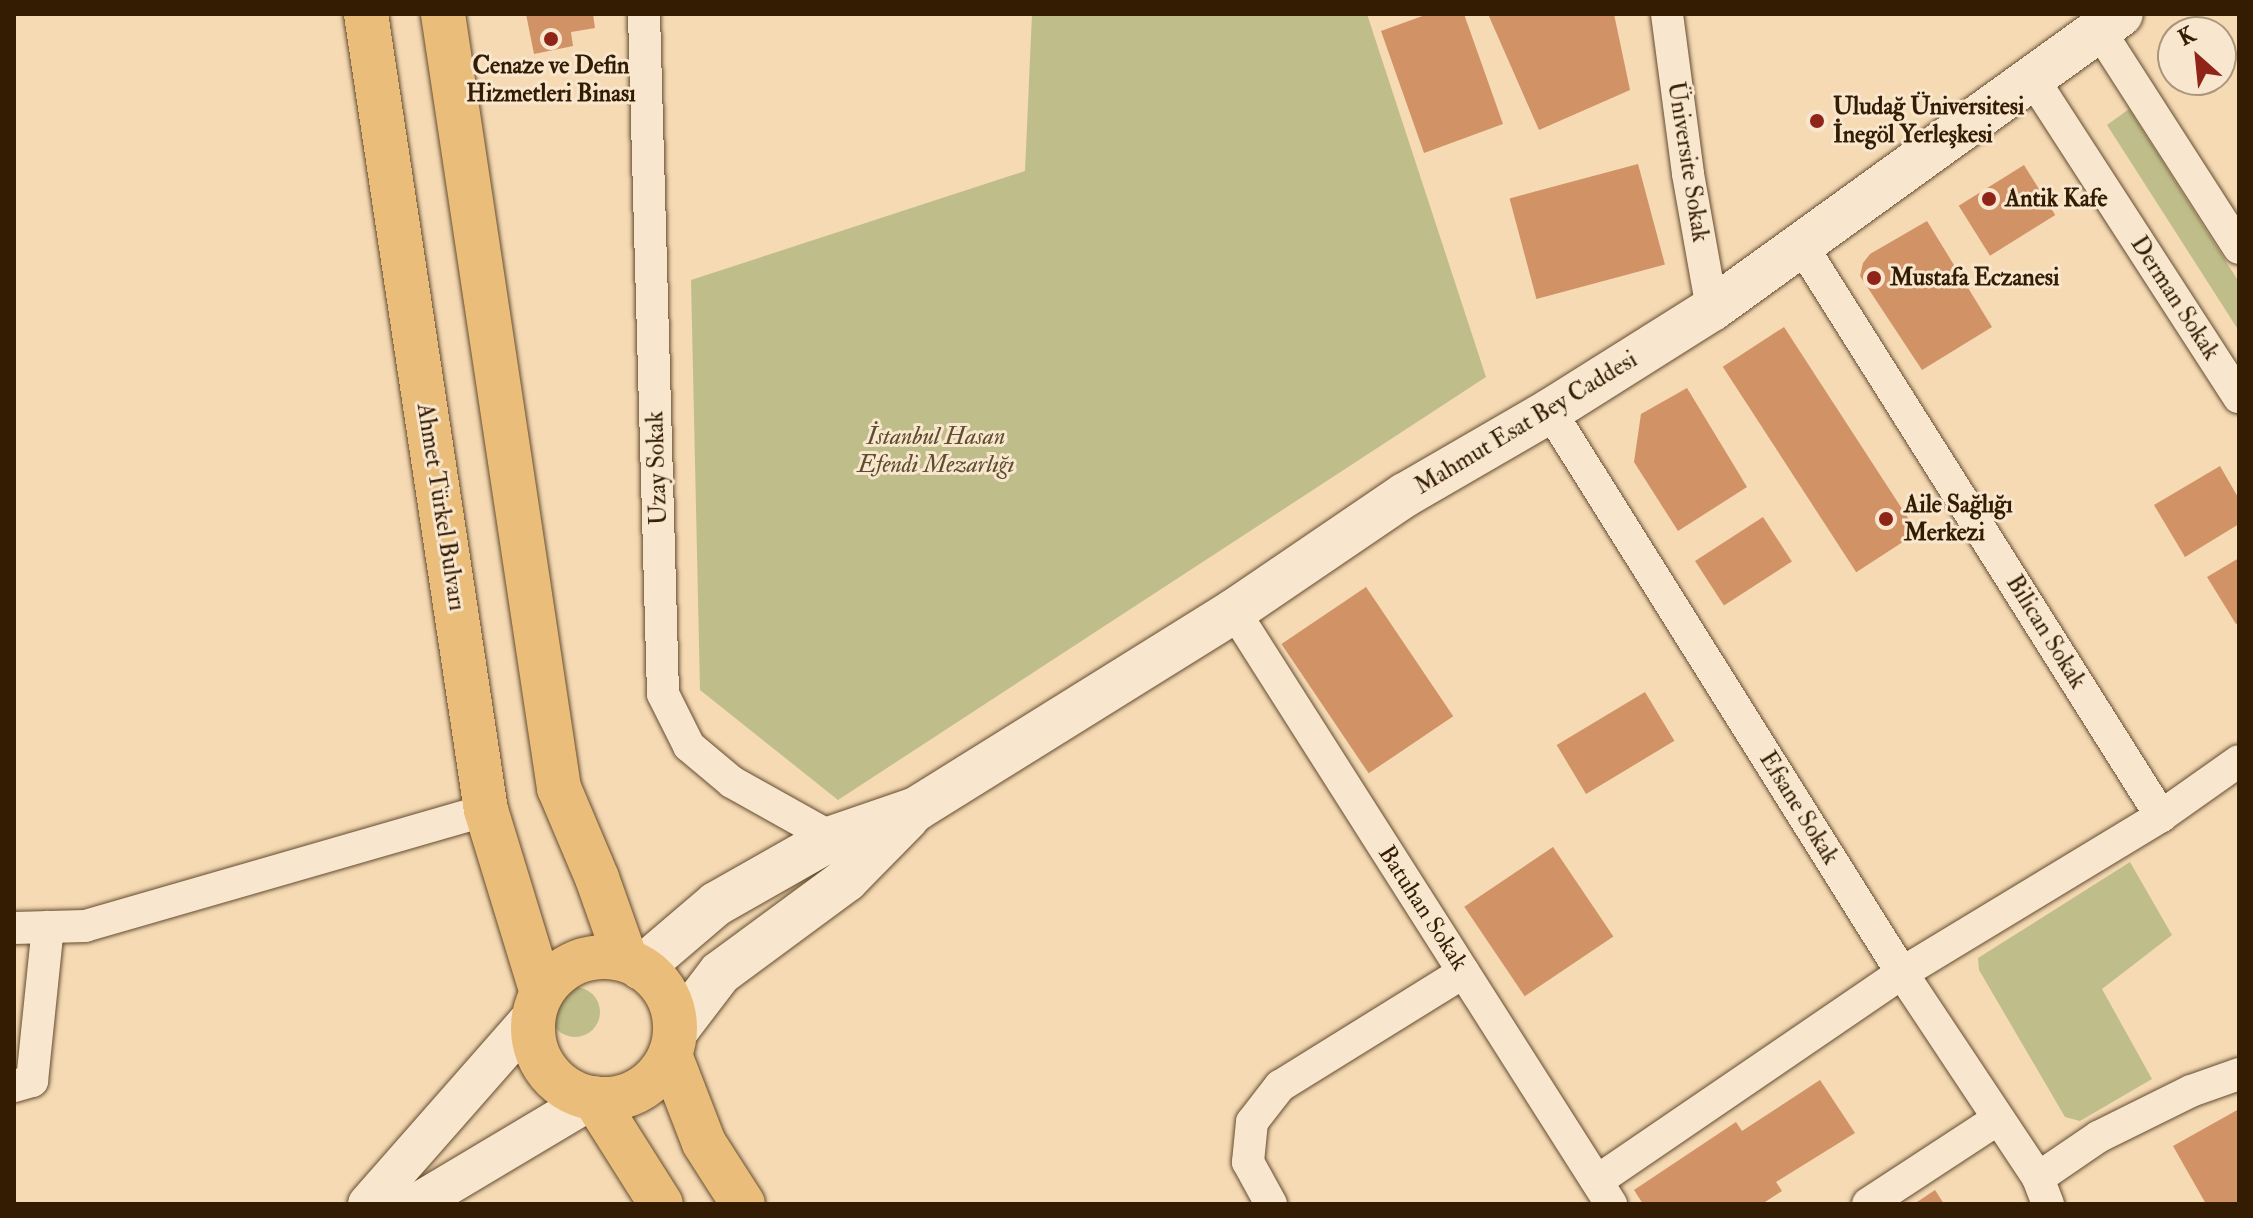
<!DOCTYPE html>
<meta charset="utf-8">
<style>
body{margin:0}
#map{position:relative;width:2253px;height:1218px;overflow:hidden;background:#f5dab4;font-family:"IM FELL Double Pica",serif}
div>[style]{position:absolute}
[style*='--x']{left:calc(var(--x)*1px);top:calc(var(--y)*1px);width:calc(var(--w)*1px);rotate:calc(var(--a)*1deg)}
.green>*{inset:0;background:#bfbe8a}
.round{border-radius:50%}
.building>*{inset:0;background:#d19266;transform-origin:0 0}
.roads{filter:drop-shadow(0 0 2px #644c2f) drop-shadow(0 0 2px #644c2f)}
.minor>*{height:32px;margin:-16px;padding:0 16px;transform-origin:16px;border-radius:16px;background:#f8e7ce}
.tertiary>*{height:40px;margin:-20px;padding:0 20px;transform-origin:20px;border-radius:20px;background:#f8e7ce}
.secondary>*{height:44px;margin:-22px;padding:0 22px;transform-origin:22px;border-radius:22px;background:#f8e7ce}
.primary>*{height:44px;margin:-22px;padding:0 22px;transform-origin:22px;border-radius:22px;background:#eabd7a}
.primary>.ring{margin:-22px;padding:0;box-sizing:content-box;background:none;border:44px solid #eabd7a;border-radius:50%}
.dots>*{width:22px;height:22px;translate:-50% -50%;box-sizing:border-box;border:4px solid #f8e7ce;border-radius:50%}
span{translate:-50% -50%;white-space:nowrap;text-align:center;line-height:1.15;-webkit-text-stroke:6px #f8e7ce;paint-order:stroke}
.poi-label{font-size:24px;color:#341c03;font-weight:700}
.left{translate:0 -50%;text-align:left}
.street-label{font-size:24px;color:#341c03}
.park-label{font-size:24px;color:#5e4d2c;font-style:italic}
.frame{position:absolute;inset:0;border:16px solid #341c03;pointer-events:none}
.north{position:absolute;left:2157px;top:16px;width:80px;height:80px;box-sizing:border-box;background:#f8e7ce;border:2px solid #aa967d;border-radius:50%;rotate:333deg;font-size:22px;font-weight:700;line-height:32px;text-align:center;color:#341c03}
.north::after{content:'';display:block;margin:auto;width:28px;height:36px;background:#8f2418;clip-path:polygon(50% 0,100% 100%,50% 72%,0 100%)}
</style>
<div id="map">
<div class="green">
<i style="clip-path:polygon(1032px 14px,1367px 14px,1486px 377px,838px 800px,700px 690px,691px 280px,1025px 171px)"></i>
<i style="clip-path:polygon(2129px 109px,2239px 282px,2239px 331px,2107px 125px)"></i>
<i style="clip-path:polygon(2130px 862px,2172px 935px,2102px 989px,2152px 1079px,2080px 1121px,2065px 1117px,1979px 970px,1978px 958px)"></i>
<i class="round" style="left:550px;top:987px;width:50px;height:50px"></i>
</div>
<div class="building">
<i style="clip-path:polygon(526px 14px,593px 14px,595px 28px,571px 32px,573px 46px,534px 54px)"></i>
<i style="clip-path:polygon(1428px 14px,1464px 14px,1503px 124px,1424px 153px,1381px 31px)"></i>
<i style="clip-path:polygon(1488px 14px,1614px 14px,1630px 90px,1539px 130px)"></i>
<i style="left:1638px;top:164px;width:104px;height:133px;rotate:75deg"></i>
<i style="left:2024px;top:165px;width:59px;height:77px;rotate:58deg"></i>
<i style="clip-path:polygon(1927px 221px,1992px 327px,1922px 370px,1860px 276px,1863px 263px,1870px 254px)"></i>
<i style="left:1784px;top:327px;width:245px;height:73px;rotate:57deg"></i>
<i style="clip-path:polygon(1687px 388px,1747px 487px,1678px 531px,1634px 462px,1641px 414px)"></i>
<i style="clip-path:polygon(2220px 466px,2239px 499px,2239px 524px,2185px 557px,2154px 505px)"></i>
<i style="left:1763px;top:517px;width:53px;height:81px;rotate:57deg"></i>
<i style="clip-path:polygon(2239px 558px,2239px 622px,2236px 624px,2207px 577px)"></i>
<i style="left:1366px;top:587px;width:156px;height:102px;rotate:56deg"></i>
<i style="left:1645px;top:692px;width:57px;height:103px;rotate:59deg"></i>
<i style="left:1553px;top:847px;width:108px;height:107px;rotate:56deg"></i>
<i style="clip-path:polygon(1820px 1080px,1855px 1133px,1776px 1182px,1782px 1191px,1762px 1204px,1643px 1204px,1634px 1190px,1736px 1122px,1742px 1131px)"></i>
<i style="clip-path:polygon(2239px 1109px,2239px 1204px,2206px 1204px,2173px 1146px)"></i>
<i style="clip-path:polygon(1935px 1190px,1944px 1204px,1914px 1204px)"></i>
</div>
<div class="roads">
<div class="minor">
<i style="--x:644;--y:14;--w:680;--a:88.4"></i>
<i style="--x:663;--y:694;--w:58;--a:63.4"></i>
<i style="--x:689;--y:746;--w:56;--a:39.9"></i>
<i style="--x:732;--y:782;--w:115;--a:29.2"></i>
<i style="--x:1667;--y:14;--w:161;--a:82.5"></i>
<i style="--x:1688;--y:174;--w:137;--a:79.9"></i>
<i style="--x:2099;--y:30;--w:259;--a:57.3"></i>
<i style="--x:2033;--y:79;--w:379;--a:57.1"></i>
<i style="--x:1802;--y:246;--w:674;--a:57.8"></i>
<i style="--x:1550;--y:411;--w:663;--a:57.94"></i>
<i style="--x:1902;--y:973;--w:246;--a:56.4"></i>
<i style="--x:2038;--y:1178;--w:28;--a:69"></i>
<i style="--x:1234;--y:611;--w:703;--a:57.55"></i>
<i style="--x:14;--y:928;--w:71;--a:-1.6"></i>
<i style="--x:85;--y:926;--w:417;--a:-16.1"></i>
<i style="--x:14;--y:1086;--w:19;--a:-16"></i>
<i style="--x:32;--y:1081;--w:155;--a:-84.1"></i>
<i style="--x:2038;--y:1178;--w:73;--a:-34.3"></i>
<i style="--x:2098;--y:1137;--w:104;--a:-26.3"></i>
<i style="--x:2191;--y:1091;--w:51;--a:-19.5"></i>
<i style="--x:1597;--y:1181;--w:369;--a:-34.3"></i>
<i style="--x:1902;--y:973;--w:303;--a:-31.2"></i>
<i style="--x:2161;--y:816;--w:95;--a:-35.2"></i>
<i style="--x:1271;--y:1204;--w:48;--a:-118.7"></i>
<i style="--x:1248;--y:1162;--w:40;--a:-84.3"></i>
<i style="--x:1252;--y:1122;--w:46;--a:-52.1"></i>
<i style="--x:1280;--y:1086;--w:216;--a:-31.8"></i>
<i style="--x:1868;--y:1204;--w:155;--a:-33.2"></i>
</div>
<div class="tertiary">
<i style="--x:368;--y:1204;--w:252;--a:-48.7"></i>
<i style="--x:416;--y:1204;--w:207;--a:-30.8"></i>
</div>
<div class="secondary">
<i style="--x:641;--y:968;--w:99;--a:-40.5"></i>
<i style="--x:716;--y:904;--w:133;--a:-29.6"></i>
<i style="--x:832;--y:838;--w:89;--a:-19"></i>
<i style="--x:916;--y:809;--w:375;--a:-31.9"></i>
<i style="--x:1234;--y:611;--w:207;--a:-34.2"></i>
<i style="--x:1405;--y:495;--w:168;--a:-30.1"></i>
<i style="--x:1550;--y:411;--w:191;--a:-32.2"></i>
<i style="--x:1712;--y:309;--w:504;--a:-35.8"></i>
<i style="--x:675;--y:1032;--w:74;--a:-52.7"></i>
<i style="--x:720;--y:973;--w:157;--a:-36.4"></i>
<i style="--x:846;--y:880;--w:88;--a:-45.5"></i>
</div>
<div class="primary">
<i style="--x:366;--y:14;--w:805;--a:81.43"></i>
<i style="--x:486;--y:810;--w:191;--a:73"></i>
<i style="--x:443;--y:14;--w:783;--a:81.48"></i>
<i style="--x:559;--y:788;--w:98;--a:67.1"></i>
<i style="--x:597;--y:878;--w:87;--a:70.5"></i>
<i class="ring" style="left:533px;top:957px;width:98px;height:98px"></i>
<i style="--x:670;--y:1055;--w:94;--a:68.9"></i>
<i style="--x:704;--y:1143;--w:72;--a:57.4"></i>
<i style="--x:594;--y:1098;--w:125;--a:57.7"></i>
</div>
</div>
<div class="dots">
<i style="left:551px;top:39px;background:#8f2418"></i>
<i style="left:1817px;top:121px;background:#8f2418"></i>
<i style="left:1989px;top:199px;background:#8f2418"></i>
<i style="left:1874px;top:278px;background:#8f2418"></i>
<i style="left:1886px;top:519px;background:#8f2418"></i>
</div>
<div class="poi-label">
<span style="left:551px;top:80px">Cenaze ve Defin<br>Hizmetleri Binası</span>
<span class="left" style="left:1833px;top:121px">Uludağ Üniversitesi<br>İnegöl Yerleşkesi</span>
<span class="left" style="left:2005px;top:199px">Antik Kafe</span>
<span class="left" style="left:1890px;top:278px">Mustafa Eczanesi</span>
<span class="left" style="left:1904px;top:519px">Aile Sağlığı<br>Merkezi</span>
</div>
<div class="street-label">
<span style="left:1688px;top:162px;rotate:81deg">Üniversite Sokak</span>
<span style="left:2175px;top:298px;rotate:57deg">Derman Sokak</span>
<span style="left:1526px;top:423px;rotate:-31deg">Mahmut Esat Bey Caddesi</span>
<span style="left:657px;top:468px;rotate:-92deg">Uzay Sokak</span>
<span style="left:441px;top:507px;rotate:81deg">Ahmet Türkel Bulvarı</span>
<span style="left:2046px;top:632px;rotate:58deg">Bilican Sokak</span>
<span style="left:1799px;top:808px;rotate:58deg">Efsane Sokak</span>
<span style="left:1423px;top:908px;rotate:57deg">Batuhan Sokak</span>
</div>
<div class="park-label">
<span style="left:936px;top:451px">İstanbul Hasan<br>Efendi Mezarlığı</span>
</div>
<div class="frame"></div>
<div class="north">K</div>
</div>
